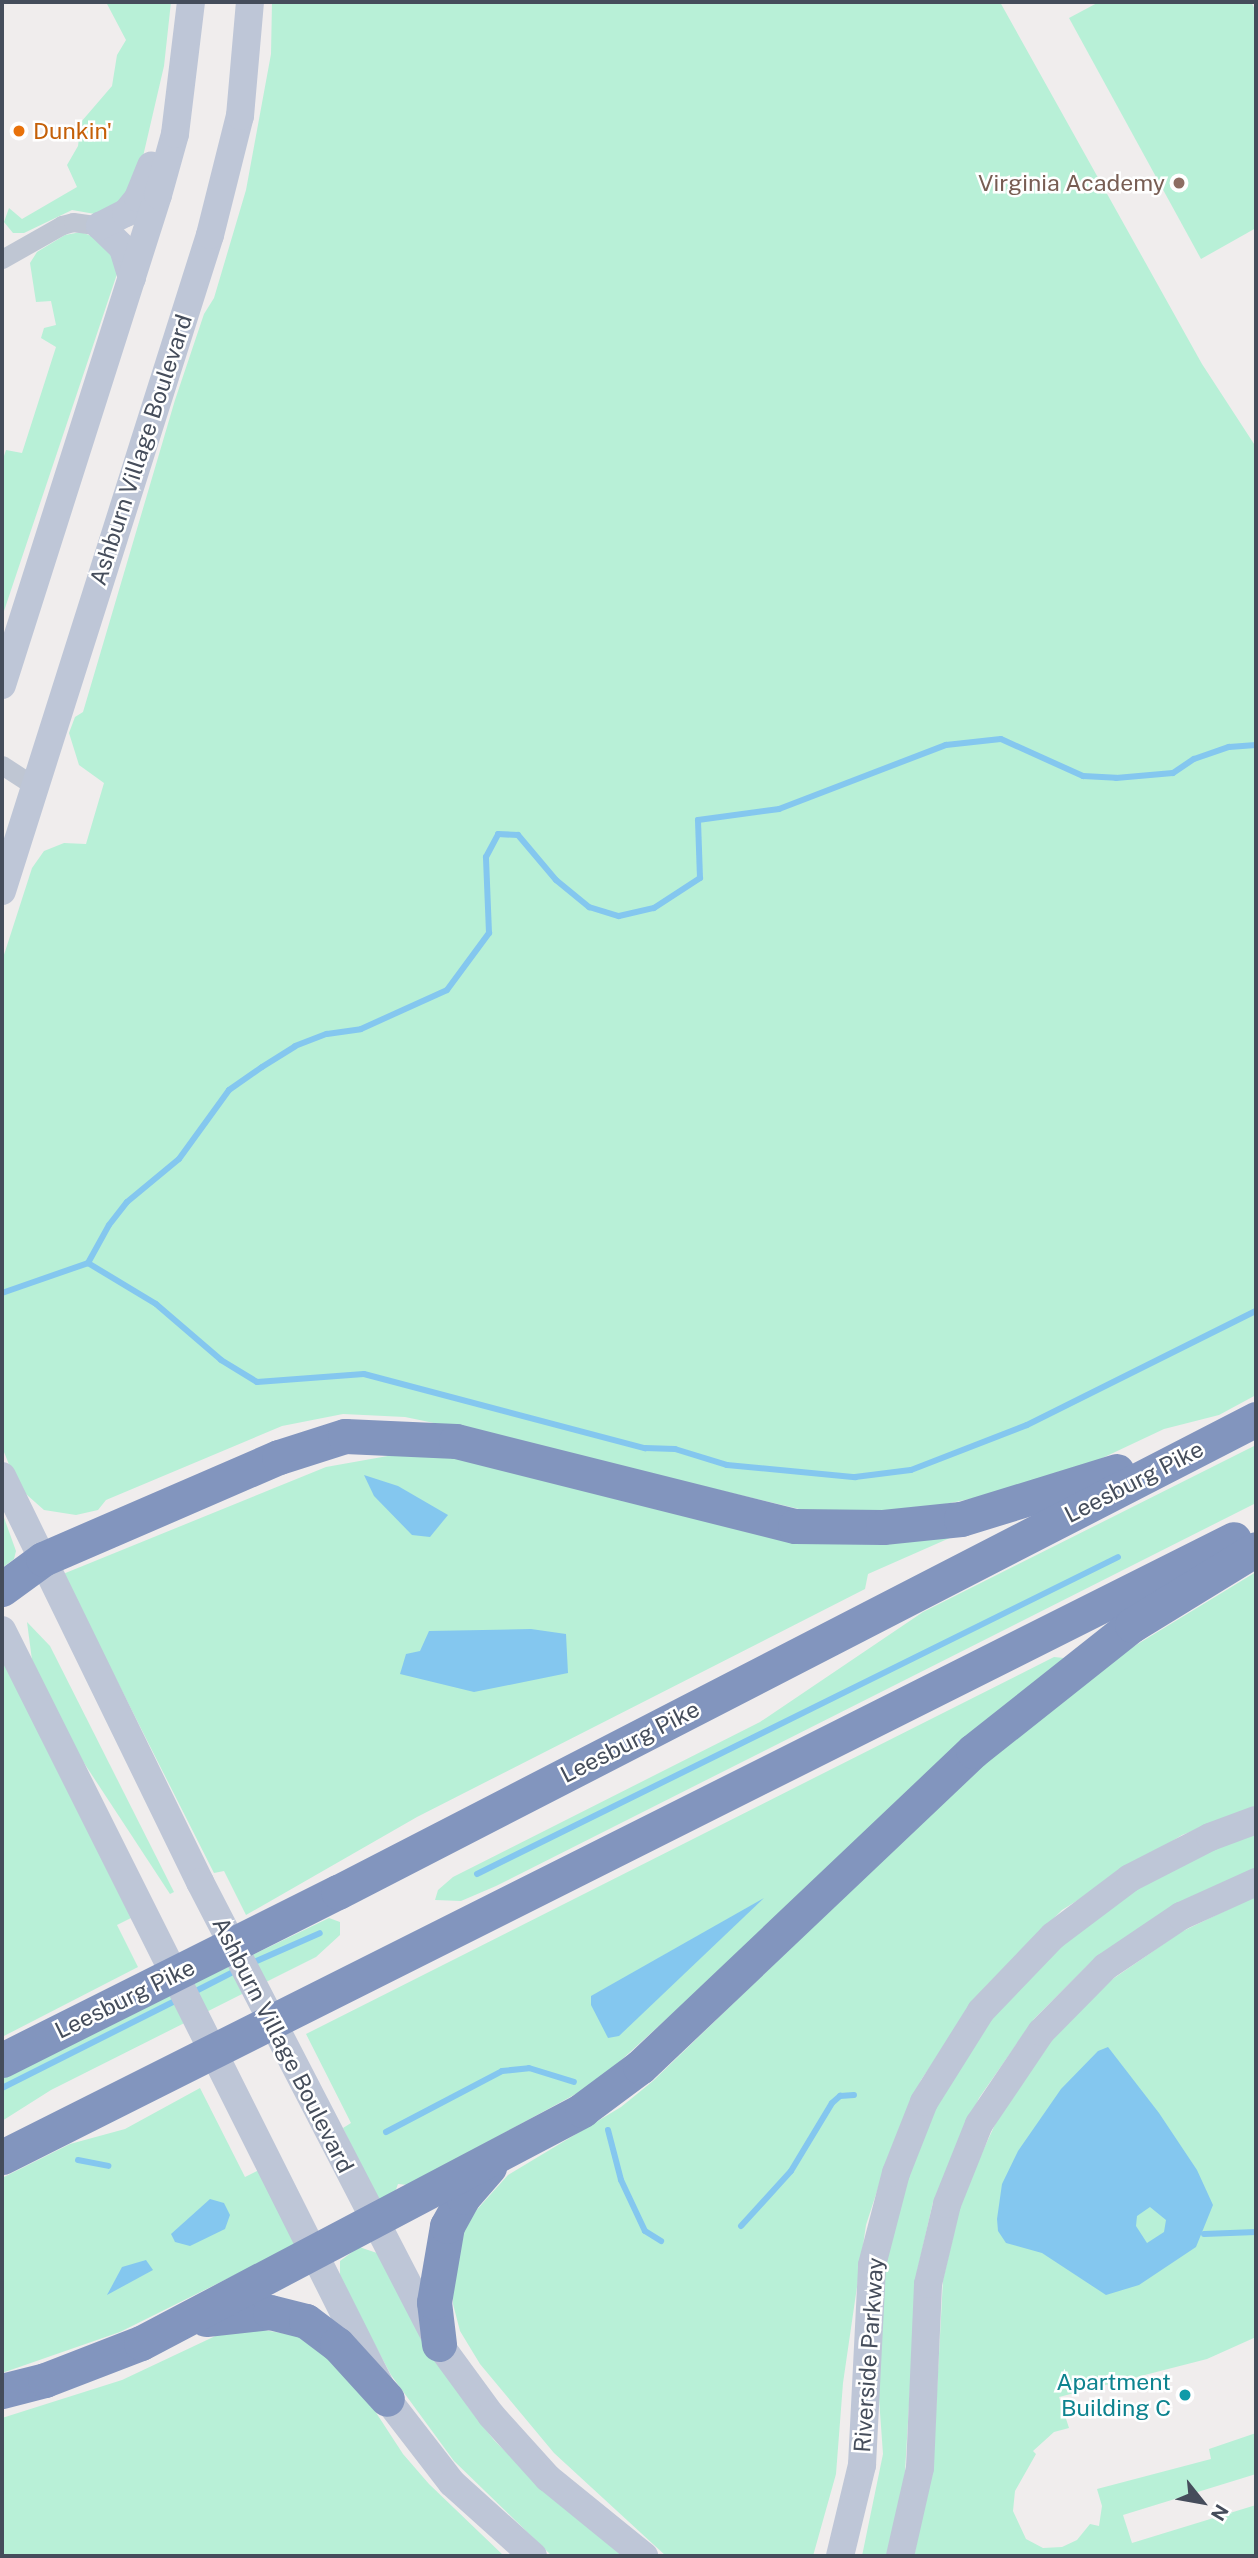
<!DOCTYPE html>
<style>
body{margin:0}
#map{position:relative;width:1258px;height:2558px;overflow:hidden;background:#f0eded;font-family:"Public Sans",sans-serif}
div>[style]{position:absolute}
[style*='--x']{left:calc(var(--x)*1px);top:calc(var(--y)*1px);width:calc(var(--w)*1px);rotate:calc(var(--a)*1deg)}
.green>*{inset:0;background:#b8f0d7}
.water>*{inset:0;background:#84c7ef}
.stream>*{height:6px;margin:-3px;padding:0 3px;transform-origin:3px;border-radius:3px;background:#84c7ef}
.minor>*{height:19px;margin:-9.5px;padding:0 9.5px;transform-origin:9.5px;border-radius:9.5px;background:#bfc6d3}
.secondary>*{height:28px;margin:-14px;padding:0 14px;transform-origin:14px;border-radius:14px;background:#bec6d7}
.motorway>*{height:35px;margin:-17.5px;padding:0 17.5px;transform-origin:17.5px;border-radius:17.5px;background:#8295be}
.dots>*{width:19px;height:19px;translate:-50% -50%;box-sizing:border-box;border:4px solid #fff;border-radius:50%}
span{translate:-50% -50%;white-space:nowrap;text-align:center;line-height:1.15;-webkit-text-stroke:5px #fff;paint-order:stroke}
.food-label{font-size:23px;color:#c56008}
.left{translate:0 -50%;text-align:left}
.education-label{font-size:23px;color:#785e54}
.right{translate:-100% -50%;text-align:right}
.street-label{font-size:23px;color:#454d5b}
.culture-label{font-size:23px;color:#0d838f}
.frame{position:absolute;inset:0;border:4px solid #454d5b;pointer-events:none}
.north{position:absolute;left:1167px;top:2467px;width:70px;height:70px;-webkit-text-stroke:5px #fff;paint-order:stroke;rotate:121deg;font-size:19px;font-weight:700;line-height:28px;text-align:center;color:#454d5b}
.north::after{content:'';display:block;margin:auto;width:24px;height:32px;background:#454d5b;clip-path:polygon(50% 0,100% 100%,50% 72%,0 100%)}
</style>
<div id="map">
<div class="green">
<i style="clip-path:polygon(106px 2px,171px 2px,164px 66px,135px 191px,126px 203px,95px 214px,72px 210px,24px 233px,13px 233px,4px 222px,9px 208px,22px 219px,77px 187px,67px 165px,78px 146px,81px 122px,112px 86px,117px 55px,126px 40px)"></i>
<i style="clip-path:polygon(272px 2px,1000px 2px,1202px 364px,1256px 447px,1256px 1395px,1219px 1415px,1164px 1429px,1096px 1461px,979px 1497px,912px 1511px,816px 1513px,463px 1429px,405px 1417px,343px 1414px,282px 1426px,106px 1500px,98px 1510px,76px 1515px,44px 1510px,18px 1487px,2px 1447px,2px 961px,32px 868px,44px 851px,64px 843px,86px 844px,104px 783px,79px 765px,69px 733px,75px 717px,83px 712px,175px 400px,204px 314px,214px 298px,246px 190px,271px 54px)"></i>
<i style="clip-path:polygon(1099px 2px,1251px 2px,1256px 11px,1256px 228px,1201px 259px,1069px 18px)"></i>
<i style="clip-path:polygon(81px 232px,112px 244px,117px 274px,2px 617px,2px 462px,6px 450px,22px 453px,56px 347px,41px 338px,44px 328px,56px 325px,51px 301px,36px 302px,30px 263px,37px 252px,65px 235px)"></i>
<i style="clip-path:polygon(1256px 1445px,1256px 1503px,496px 1886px,461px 1901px,435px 1900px,438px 1890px,453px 1877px,760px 1722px,923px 1612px)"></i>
<i style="clip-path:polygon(399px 1454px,456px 1456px,952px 1537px,868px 1574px,865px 1589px,417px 1817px,246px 1915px,224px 1871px,214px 1873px,63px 1574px,326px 1467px)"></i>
<i style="clip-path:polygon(2px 1512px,16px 1551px,14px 1559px,2px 1568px)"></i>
<i style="clip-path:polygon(1256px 1572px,1256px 1807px,1182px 1835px,1062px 1910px,987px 1985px,921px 2080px,889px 2154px,866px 2225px,843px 2383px,836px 2474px,813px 2556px,666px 2556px,554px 2453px,480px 2364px,460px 2331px,453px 2304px,451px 2254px,473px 2214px,508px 2175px,621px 2107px,653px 2081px,977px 1768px,1118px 1656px)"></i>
<i style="clip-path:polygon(27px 1622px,50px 1646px,174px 1892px,170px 1894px,67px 1737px,32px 1660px)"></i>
<i style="clip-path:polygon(1054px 1657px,1064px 1658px,596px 2083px,408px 2185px,398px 2184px,395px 2192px,378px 2201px,343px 2128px,351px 2123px,306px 2034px)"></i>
<i style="clip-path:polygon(2px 1658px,133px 1917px,117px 1925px,138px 1967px,2px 2037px)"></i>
<i style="clip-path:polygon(1256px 1834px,1256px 1869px,1090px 1963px,1034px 2019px,979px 2098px,933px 2202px,917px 2272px,904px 2488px,888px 2556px,862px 2556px,883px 2454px,876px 2357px,883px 2272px,903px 2184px,938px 2101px,997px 2009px,1052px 1952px,1122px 1897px,1193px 1857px)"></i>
<i style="clip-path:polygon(1256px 1896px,1256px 2337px,1207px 2359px,1059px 2397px,1069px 2428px,1054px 2432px,1033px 2451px,1036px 2454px,1015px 2491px,1013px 2511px,1026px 2539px,1043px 2548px,1062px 2547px,1077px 2540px,1090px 2524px,1099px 2526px,1102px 2506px,1097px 2489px,1211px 2459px,1209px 2449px,1256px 2433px,1256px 2474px,1123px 2515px,1132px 2543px,1256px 2505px,1256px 2556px,914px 2556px,933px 2465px,943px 2280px,963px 2194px,1004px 2105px,1036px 2057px,1107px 1983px,1181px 1932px)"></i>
<i style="clip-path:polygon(329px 1918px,340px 1922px,340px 1935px,316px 1957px,51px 2090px,2px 2121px,2px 2076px)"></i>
<i style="clip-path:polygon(200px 2088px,245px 2177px,259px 2170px,297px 2244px,120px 2332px,2px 2373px,2px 2178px,70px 2144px,125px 2129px)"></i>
<i style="clip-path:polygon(359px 2247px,377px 2253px,468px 2407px,494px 2440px,540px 2487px,624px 2556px,552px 2556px,454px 2461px,391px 2375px,340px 2279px,340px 2261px)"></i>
<i style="clip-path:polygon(258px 2329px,310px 2338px,360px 2388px,403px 2454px,429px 2484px,504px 2556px,2px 2556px,2px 2418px,122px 2380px,226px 2331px)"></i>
</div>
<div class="water">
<i style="clip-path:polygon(364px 1475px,398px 1486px,448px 1515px,430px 1537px,412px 1535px,374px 1496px)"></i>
<i style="clip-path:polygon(531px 1629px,566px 1634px,568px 1673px,474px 1692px,400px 1674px,406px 1654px,420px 1651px,429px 1631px)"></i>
<i style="clip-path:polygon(764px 1898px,619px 2036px,608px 2038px,591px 2005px,591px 1996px)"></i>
<i style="clip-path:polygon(evenodd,1108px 2047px,1159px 2113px,1197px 2170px,1213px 2205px,1196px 2247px,1139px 2285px,1106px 2295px,1042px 2253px,1006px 2243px,998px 2231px,997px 2219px,1002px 2184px,1018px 2151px,1061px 2089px,1098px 2051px,1108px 2047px,1150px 2207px,1166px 2220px,1164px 2232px,1147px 2243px,1136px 2226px,1137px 2216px,1150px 2207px)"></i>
<i style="clip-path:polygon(210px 2199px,224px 2203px,230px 2215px,225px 2229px,190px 2246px,175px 2242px,171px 2234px)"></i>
<i style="clip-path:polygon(146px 2260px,153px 2270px,107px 2295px,122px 2267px)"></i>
</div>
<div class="stream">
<i style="--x:88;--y:1263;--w:79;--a:31.1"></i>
<i style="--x:156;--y:1304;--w:86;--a:40.7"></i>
<i style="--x:221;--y:1360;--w:42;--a:31.4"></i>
<i style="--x:257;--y:1382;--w:107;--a:-4.3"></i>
<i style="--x:364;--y:1374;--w:291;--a:14.8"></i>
<i style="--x:645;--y:1448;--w:30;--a:2"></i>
<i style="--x:675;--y:1449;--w:54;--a:17.1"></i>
<i style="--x:727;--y:1465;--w:129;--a:5.4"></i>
<i style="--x:855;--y:1477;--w:56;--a:-7.1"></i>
<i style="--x:911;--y:1470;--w:124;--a:-21.2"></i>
<i style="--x:1027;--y:1425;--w:256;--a:-26.5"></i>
<i style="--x:2;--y:1293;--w:91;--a:-19.2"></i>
<i style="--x:88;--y:1263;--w:43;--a:-61.1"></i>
<i style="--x:109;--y:1225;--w:29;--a:-52"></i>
<i style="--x:127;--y:1202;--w:67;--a:-39.6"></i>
<i style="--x:179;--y:1159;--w:85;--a:-54.1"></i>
<i style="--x:229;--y:1090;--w:40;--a:-34.9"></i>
<i style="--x:262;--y:1067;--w:39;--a:-32"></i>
<i style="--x:295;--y:1046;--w:34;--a:-21"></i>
<i style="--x:327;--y:1034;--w:34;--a:-8"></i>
<i style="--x:361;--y:1029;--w:94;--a:-24.4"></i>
<i style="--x:447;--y:990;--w:71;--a:-53.6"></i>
<i style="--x:489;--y:933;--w:76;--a:-92.3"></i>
<i style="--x:486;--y:857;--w:26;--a:-62"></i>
<i style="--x:498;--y:834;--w:20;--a:3"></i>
<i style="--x:518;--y:835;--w:59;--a:49.8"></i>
<i style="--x:556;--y:880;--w:43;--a:39.3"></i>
<i style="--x:589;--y:907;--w:31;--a:17"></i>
<i style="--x:619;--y:916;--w:36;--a:-13"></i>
<i style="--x:654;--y:908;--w:55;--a:-33.1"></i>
<i style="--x:700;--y:878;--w:58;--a:-92"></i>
<i style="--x:698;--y:820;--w:82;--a:-7.7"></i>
<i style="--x:779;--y:809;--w:179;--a:-21"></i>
<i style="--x:946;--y:745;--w:55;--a:-6.2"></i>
<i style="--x:1001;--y:739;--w:90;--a:24.3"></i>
<i style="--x:1083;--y:776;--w:33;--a:3"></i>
<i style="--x:1116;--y:778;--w:57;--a:-5"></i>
<i style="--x:1173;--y:773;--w:25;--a:-34"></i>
<i style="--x:1194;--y:759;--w:37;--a:-19"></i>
<i style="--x:1229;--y:747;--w:27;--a:-4"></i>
<i style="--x:477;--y:1874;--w:715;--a:-26.31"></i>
<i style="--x:252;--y:1963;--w:74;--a:-23.8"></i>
<i style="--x:192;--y:1993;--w:53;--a:-27.1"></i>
<i style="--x:2;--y:2088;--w:198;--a:-26.7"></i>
<i style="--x:608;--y:2130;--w:52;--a:75.4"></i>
<i style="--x:621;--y:2180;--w:56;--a:64.8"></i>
<i style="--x:645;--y:2231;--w:19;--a:32"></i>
<i style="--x:386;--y:2132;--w:131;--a:-27.7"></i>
<i style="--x:502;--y:2071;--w:27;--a:-6"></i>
<i style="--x:529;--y:2068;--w:47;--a:17.3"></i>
<i style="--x:78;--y:2160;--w:31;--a:11"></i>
<i style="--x:741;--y:2226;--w:74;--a:-47.7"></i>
<i style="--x:791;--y:2171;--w:79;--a:-58.9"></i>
<i style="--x:832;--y:2103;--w:11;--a:-41"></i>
<i style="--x:840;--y:2096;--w:14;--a:-4"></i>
<i style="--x:1204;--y:2234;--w:52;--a:-2.2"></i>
</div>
<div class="minor">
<i style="--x:2;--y:259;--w:69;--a:-29.5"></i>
<i style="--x:62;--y:225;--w:11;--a:-15"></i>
<i style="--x:73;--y:222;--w:27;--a:8"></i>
<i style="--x:2;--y:765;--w:38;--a:33"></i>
</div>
<div class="secondary">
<i style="--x:132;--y:278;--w:31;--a:-107"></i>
<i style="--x:123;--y:248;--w:32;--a:-136"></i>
<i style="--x:100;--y:226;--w:29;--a:-27"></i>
<i style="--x:126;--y:213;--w:19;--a:-51"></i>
<i style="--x:138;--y:198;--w:35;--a:-68"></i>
<i style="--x:2;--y:685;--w:514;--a:-72.34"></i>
<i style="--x:158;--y:195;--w:63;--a:-74.4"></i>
<i style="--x:175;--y:134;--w:133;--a:-83.1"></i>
<i style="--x:2;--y:891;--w:688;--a:-72.41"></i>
<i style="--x:210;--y:235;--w:123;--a:-75.9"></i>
<i style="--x:240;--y:116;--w:114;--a:-85"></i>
<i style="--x:2;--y:1476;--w:452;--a:64"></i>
<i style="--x:200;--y:1882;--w:520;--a:62.65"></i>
<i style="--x:439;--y:2344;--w:88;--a:53.8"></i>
<i style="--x:491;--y:2415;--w:85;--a:47.9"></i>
<i style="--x:548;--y:2478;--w:124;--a:39.1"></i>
<i style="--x:2;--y:1630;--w:860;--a:63.41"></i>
<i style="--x:387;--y:2399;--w:106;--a:52.3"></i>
<i style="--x:452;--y:2483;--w:109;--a:42"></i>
<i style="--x:840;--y:2556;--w:94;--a:-76.4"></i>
<i style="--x:862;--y:2465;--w:200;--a:-87.1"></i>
<i style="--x:872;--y:2265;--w:95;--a:-75.4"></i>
<i style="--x:896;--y:2173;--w:76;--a:-68.5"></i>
<i style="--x:924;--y:2102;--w:107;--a:-57.9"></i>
<i style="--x:981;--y:2011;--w:104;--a:-46.2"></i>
<i style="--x:1053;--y:1936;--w:96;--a:-37"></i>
<i style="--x:1130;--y:1878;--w:90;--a:-27.1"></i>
<i style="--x:1210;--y:1837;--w:49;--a:-20.3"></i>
<i style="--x:900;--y:2556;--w:90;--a:-77.2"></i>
<i style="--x:920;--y:2468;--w:184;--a:-87.5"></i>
<i style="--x:928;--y:2284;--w:82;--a:-76.6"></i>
<i style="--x:947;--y:2204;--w:86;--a:-68.2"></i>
<i style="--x:979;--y:2124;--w:111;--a:-56"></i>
<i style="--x:1041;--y:2032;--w:91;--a:-45.4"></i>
<i style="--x:1105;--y:1967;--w:92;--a:-33.9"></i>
<i style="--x:1181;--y:1916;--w:82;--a:-24.4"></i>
</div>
<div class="motorway">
<i style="--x:2;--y:1589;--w:51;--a:-36.2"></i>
<i style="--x:43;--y:1559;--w:257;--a:-23.4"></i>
<i style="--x:279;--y:1457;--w:69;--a:-17.7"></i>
<i style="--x:345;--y:1436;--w:111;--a:2.6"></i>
<i style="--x:456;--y:1441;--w:349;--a:14.1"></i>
<i style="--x:795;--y:1526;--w:88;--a:0.7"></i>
<i style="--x:883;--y:1527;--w:78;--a:-5.9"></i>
<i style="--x:961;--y:1519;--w:163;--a:-17.1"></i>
<i style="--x:2;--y:2060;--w:376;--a:-26.6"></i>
<i style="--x:338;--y:1892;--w:1033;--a:-27.26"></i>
<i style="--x:2;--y:2157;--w:1378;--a:-26.64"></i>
<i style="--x:206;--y:2319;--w:64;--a:-6.2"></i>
<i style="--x:270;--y:2312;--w:37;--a:14"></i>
<i style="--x:306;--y:2321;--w:39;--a:37"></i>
<i style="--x:337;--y:2344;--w:74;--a:47.7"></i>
<i style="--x:439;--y:2344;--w:42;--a:-96.8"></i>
<i style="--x:434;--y:2302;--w:77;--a:-80.3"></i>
<i style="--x:447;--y:2226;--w:33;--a:-61"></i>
<i style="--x:463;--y:2197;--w:40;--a:-49"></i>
<i style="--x:2;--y:2391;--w:44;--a:-14.3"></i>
<i style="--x:45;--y:2380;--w:103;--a:-21.1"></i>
<i style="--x:141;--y:2343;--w:499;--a:-27.8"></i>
<i style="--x:582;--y:2110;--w:72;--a:-36.6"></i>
<i style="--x:640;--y:2067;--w:459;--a:-43.5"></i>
<i style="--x:973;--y:1751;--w:203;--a:-38.4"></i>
<i style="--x:1132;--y:1625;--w:145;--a:-31.5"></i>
</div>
<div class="dots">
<i style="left:19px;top:131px;background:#e8710a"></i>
<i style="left:1179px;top:183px;background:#8d6e63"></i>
<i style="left:1185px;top:2395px;background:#0f9aa8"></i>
</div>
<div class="food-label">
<span class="left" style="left:33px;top:131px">Dunkin'</span>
</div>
<div class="education-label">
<span class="right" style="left:1165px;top:183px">Virginia Academy</span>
</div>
<div class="street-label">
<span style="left:141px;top:450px;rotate:-72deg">Ashburn Village Boulevard</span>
<span style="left:1134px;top:1482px;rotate:-27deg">Leesburg Pike</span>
<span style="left:630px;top:1742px;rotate:-27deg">Leesburg Pike</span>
<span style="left:125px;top:1999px;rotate:-26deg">Leesburg Pike</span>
<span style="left:283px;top:2045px;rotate:63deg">Ashburn Village Boulevard</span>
<span style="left:869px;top:2355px;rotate:-86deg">Riverside Parkway</span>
</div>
<div class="culture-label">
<span class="right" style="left:1171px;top:2395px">Apartment<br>Building C</span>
</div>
<div class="frame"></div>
<div class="north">N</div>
</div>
